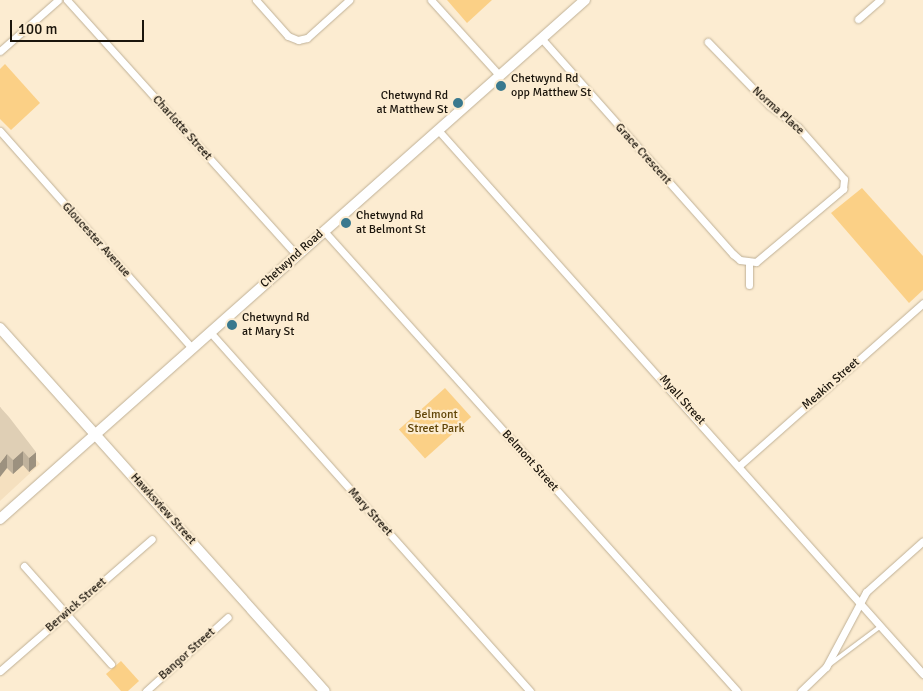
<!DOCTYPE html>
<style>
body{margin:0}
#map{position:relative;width:923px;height:691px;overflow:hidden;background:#fcecd1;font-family:Signika,sans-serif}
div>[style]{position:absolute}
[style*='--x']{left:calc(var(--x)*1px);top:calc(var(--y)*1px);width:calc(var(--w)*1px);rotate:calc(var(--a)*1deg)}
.built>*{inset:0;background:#f5e0bf}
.green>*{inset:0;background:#fbd086;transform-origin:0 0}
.roads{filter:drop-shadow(0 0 1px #bfb096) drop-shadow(0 0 1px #bfb096)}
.lane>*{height:4px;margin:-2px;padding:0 2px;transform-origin:2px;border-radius:2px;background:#fff}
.street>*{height:7px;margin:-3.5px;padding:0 3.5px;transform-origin:3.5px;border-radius:3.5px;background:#fff}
.secondary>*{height:10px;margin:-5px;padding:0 5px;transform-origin:5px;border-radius:5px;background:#fff}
.wall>*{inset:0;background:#c0b29c}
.shaded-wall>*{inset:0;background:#9c917f}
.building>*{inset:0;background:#dfcfb5}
.dots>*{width:14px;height:14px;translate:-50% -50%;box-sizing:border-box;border:2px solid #fcecd1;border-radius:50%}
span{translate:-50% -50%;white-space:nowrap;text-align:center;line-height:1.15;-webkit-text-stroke:4.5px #fcecd1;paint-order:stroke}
.poi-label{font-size:12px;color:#1b150c}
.left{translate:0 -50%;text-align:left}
.right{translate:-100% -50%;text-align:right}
.street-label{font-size:12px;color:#1b150c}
.park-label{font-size:12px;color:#604406}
.scale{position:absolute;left:10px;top:20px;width:134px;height:22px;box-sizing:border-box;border:2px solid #1b150c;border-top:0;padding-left:6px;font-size:15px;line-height:18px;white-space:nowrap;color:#1b150c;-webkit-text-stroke:4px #fcecd1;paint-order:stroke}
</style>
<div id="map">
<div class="built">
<i style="clip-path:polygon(0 419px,40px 464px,0 501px)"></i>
</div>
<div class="green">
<i style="clip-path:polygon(447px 0,492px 0,467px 23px)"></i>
<i style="clip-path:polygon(5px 64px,40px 103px,11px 130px,0 119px,0 69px)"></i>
<i style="clip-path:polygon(862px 188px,923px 256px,923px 290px,909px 303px,831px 213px)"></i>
<i style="left:445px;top:388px;width:39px;height:62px;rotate:48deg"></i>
<i style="clip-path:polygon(121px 661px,139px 681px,128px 691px,121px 691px,106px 674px)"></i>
</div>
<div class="roads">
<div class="lane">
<i style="--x:829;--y:665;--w:65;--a:-36.9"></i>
</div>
<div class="street">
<i style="--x:67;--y:0;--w:343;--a:48"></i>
<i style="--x:256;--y:0;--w:48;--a:48.4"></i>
<i style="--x:288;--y:36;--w:11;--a:22"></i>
<i style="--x:298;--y:40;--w:9;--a:-13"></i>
<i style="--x:307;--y:38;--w:57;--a:-42.1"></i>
<i style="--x:431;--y:0;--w:101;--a:47.8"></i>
<i style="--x:858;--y:19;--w:29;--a:-41"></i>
<i style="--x:542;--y:39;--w:288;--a:48.4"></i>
<i style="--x:733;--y:254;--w:9;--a:41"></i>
<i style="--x:740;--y:260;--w:16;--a:7"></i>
<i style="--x:756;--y:262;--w:114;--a:-40"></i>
<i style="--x:843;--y:189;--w:10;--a:-84"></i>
<i style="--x:844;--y:179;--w:69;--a:-131.5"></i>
<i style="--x:798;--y:127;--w:36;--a:-143"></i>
<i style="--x:769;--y:105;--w:88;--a:-134.1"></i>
<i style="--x:0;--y:51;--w:77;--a:-41.3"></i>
<i style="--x:438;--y:130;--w:729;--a:48.28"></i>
<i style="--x:0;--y:131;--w:290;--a:48.5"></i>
<i style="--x:324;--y:231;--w:618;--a:48.08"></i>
<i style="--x:749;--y:285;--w:22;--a:-90"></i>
<i style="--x:210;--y:332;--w:481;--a:48.3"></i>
<i style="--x:740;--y:465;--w:244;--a:-41.5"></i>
<i style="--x:24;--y:566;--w:131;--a:48.4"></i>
<i style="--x:0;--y:671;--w:201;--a:-41"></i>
<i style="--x:146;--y:691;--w:110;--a:-42.1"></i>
<i style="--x:801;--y:691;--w:35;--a:-44"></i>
<i style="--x:826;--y:667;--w:85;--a:-61.9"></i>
<i style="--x:866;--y:592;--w:76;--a:-41.8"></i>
</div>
<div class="secondary">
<i style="--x:0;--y:328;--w:487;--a:48.2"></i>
<i style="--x:0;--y:519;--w:782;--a:-41.58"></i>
</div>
</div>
<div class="wall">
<i style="clip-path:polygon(0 407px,36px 466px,29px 472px,23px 465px,13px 474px,7px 468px)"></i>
</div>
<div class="shaded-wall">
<i style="clip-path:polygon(23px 451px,23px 465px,13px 474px,13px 460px)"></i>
<i style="clip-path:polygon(36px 452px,36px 466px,29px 472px,29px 458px)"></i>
<i style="clip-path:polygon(7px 454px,7px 468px,0 477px,0 463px)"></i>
</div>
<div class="building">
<i style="clip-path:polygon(0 407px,9px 417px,36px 452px,29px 458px,23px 451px,13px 460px,7px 454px,0 463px)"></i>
</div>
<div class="dots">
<i style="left:501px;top:86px;background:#3a798e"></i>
<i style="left:458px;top:103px;background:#3a798e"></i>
<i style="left:346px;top:223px;background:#3a798e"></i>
<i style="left:232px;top:325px;background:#3a798e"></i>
</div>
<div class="poi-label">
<span class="left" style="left:511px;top:86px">Chetwynd Rd<br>opp Matthew St</span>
<span class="right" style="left:448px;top:103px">Chetwynd Rd<br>at Matthew St</span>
<span class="left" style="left:356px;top:223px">Chetwynd Rd<br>at Belmont St</span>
<span class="left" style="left:242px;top:325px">Chetwynd Rd<br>at Mary St</span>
</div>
<div class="street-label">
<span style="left:778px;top:111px;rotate:42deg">Norma Place</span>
<span style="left:182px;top:128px;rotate:48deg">Charlotte Street</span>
<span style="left:643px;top:154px;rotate:48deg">Grace Crescent</span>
<span style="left:96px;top:240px;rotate:48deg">Gloucester Avenue</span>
<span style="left:292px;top:259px;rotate:-42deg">Chetwynd Road</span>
<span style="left:831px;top:384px;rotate:-41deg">Meakin Street</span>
<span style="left:682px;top:400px;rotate:48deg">Myall Street</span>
<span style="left:530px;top:461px;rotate:48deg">Belmont Street</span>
<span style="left:163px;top:509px;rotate:48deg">Hawksview Street</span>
<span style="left:370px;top:512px;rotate:48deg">Mary Street</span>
<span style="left:76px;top:605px;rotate:-41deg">Berwick Street</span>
<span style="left:187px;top:654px;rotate:-42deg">Bangor Street</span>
</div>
<div class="park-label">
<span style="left:436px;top:422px">Belmont<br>Street Park</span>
</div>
<div class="scale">100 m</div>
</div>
